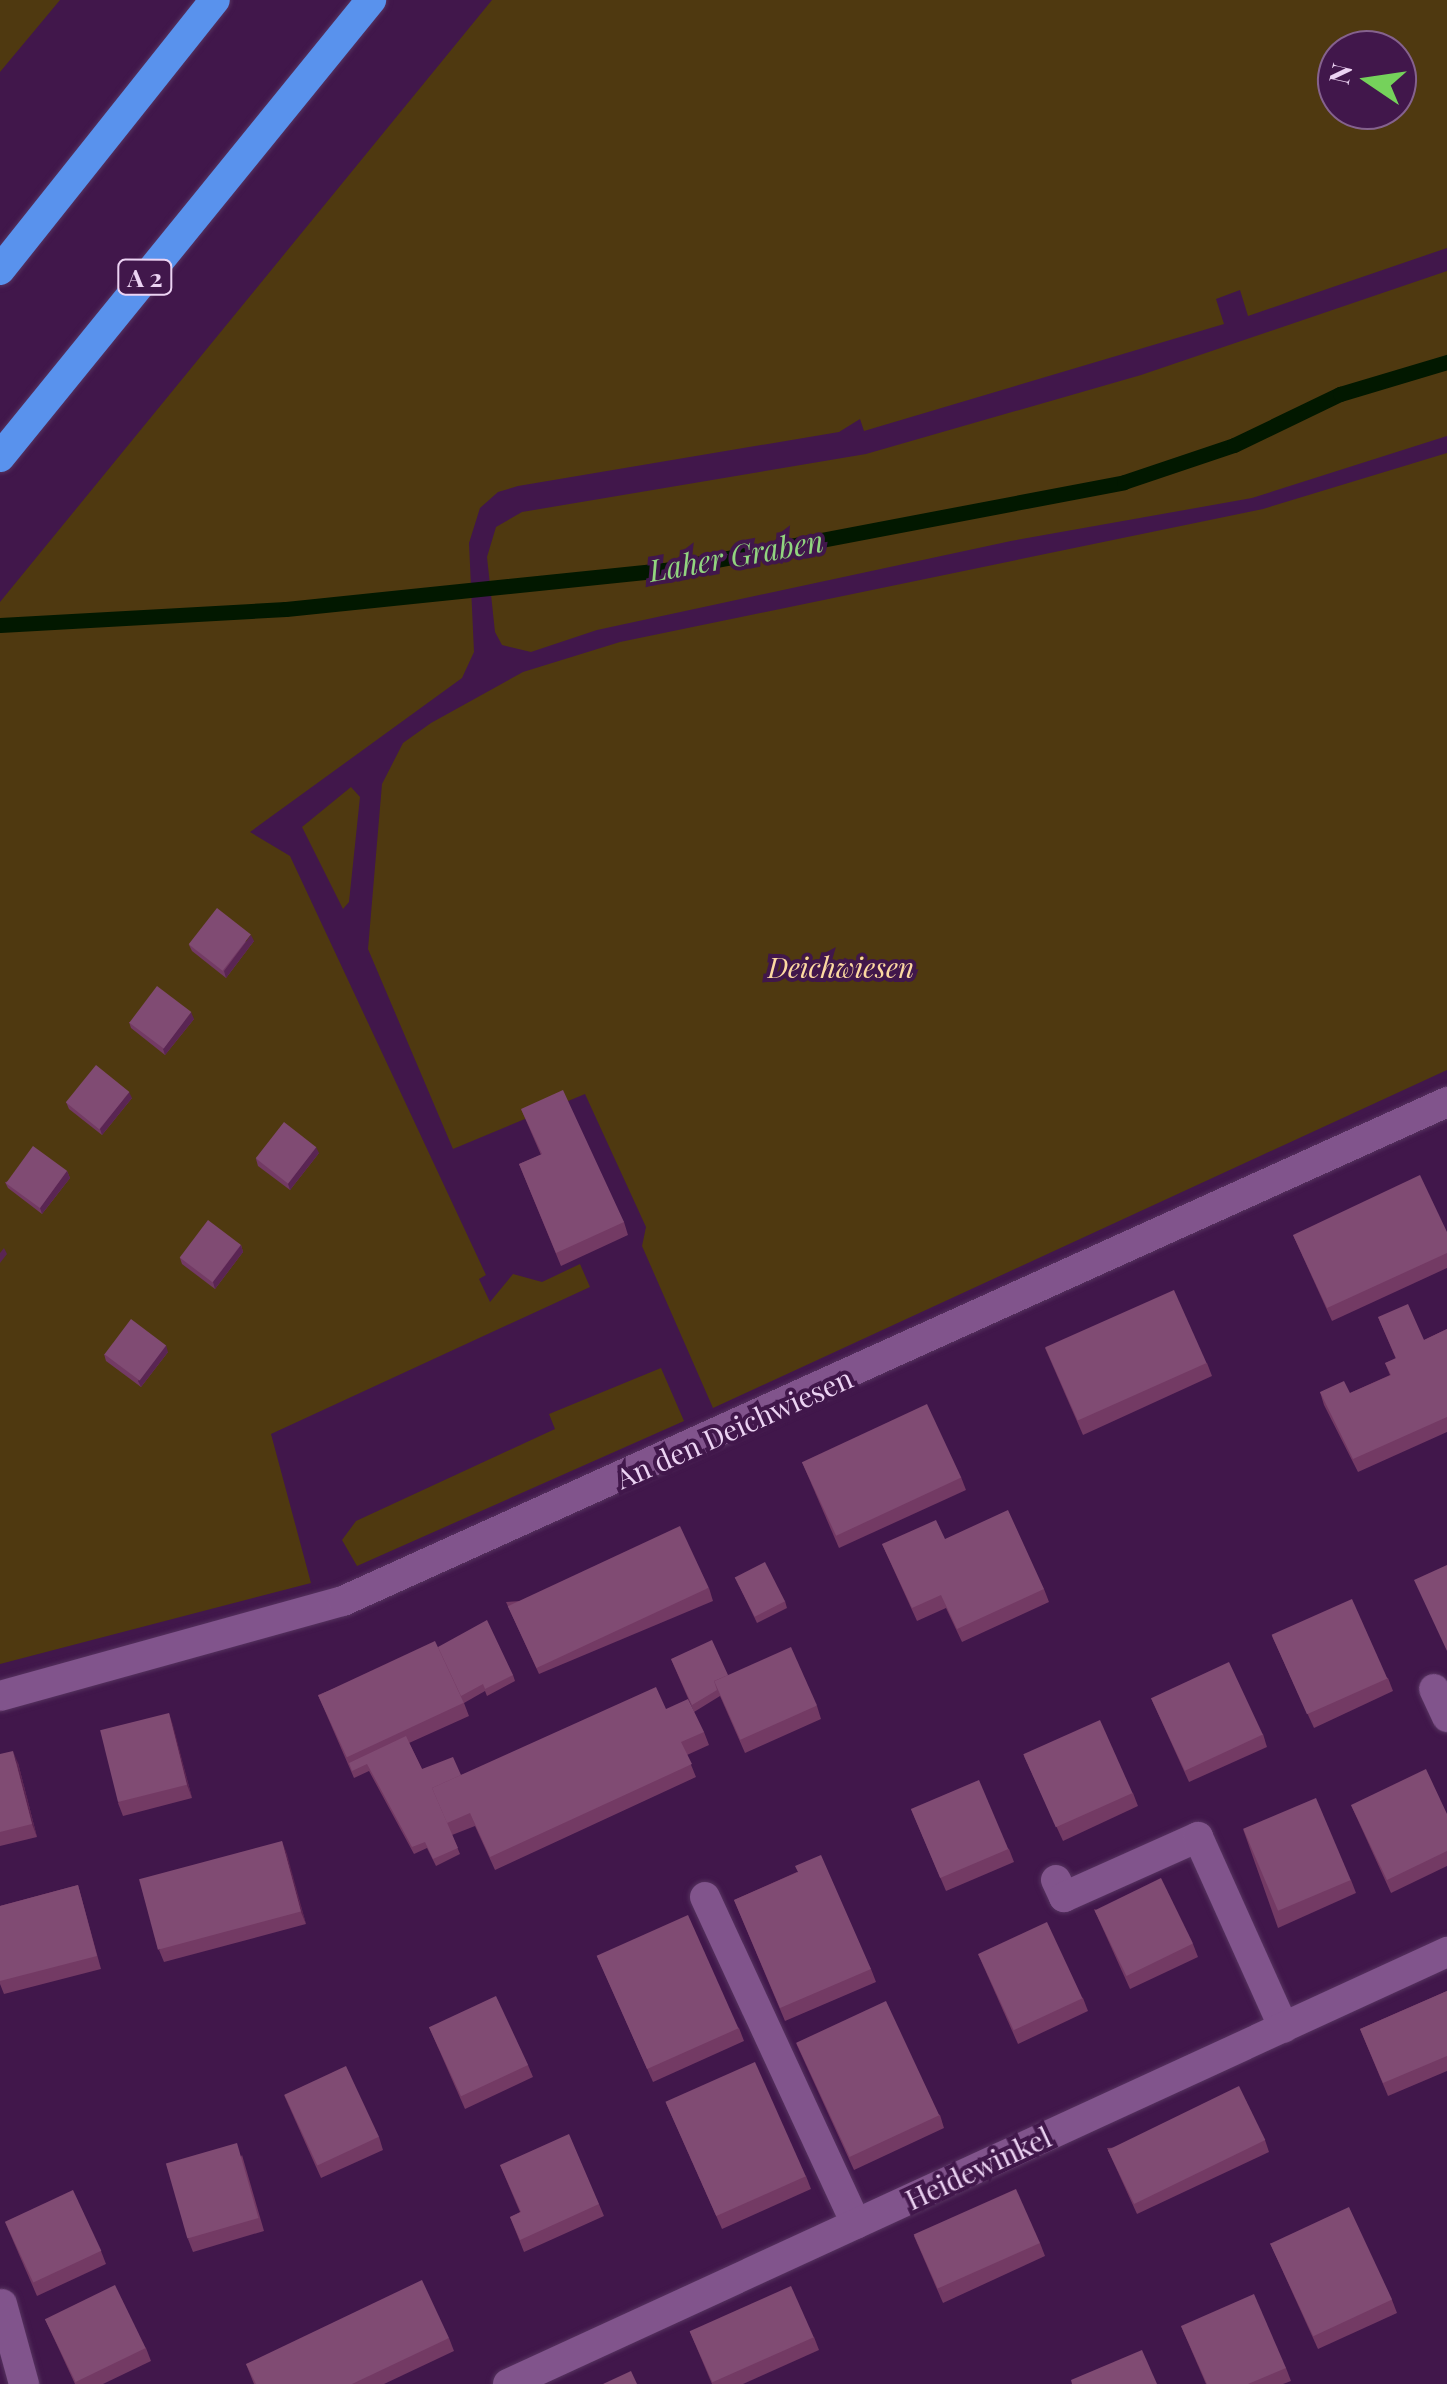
<!DOCTYPE html>
<style>
body{margin:0}
#map{position:relative;width:1447px;height:2384px;overflow:hidden;background:#41174b;font-family:"Playfair Display",serif}
div>[style]{position:absolute}
[style*='--x']{left:calc(var(--x)*1px);top:calc(var(--y)*1px);width:calc(var(--w)*1px);rotate:calc(var(--a)*1deg)}
.green>*{inset:0;background:#4f3910}
.stream>*{height:15px;margin:-7.5px;padding:0 7.5px;transform-origin:7.5px;border-radius:7.5px;background:#021800}
.roads{filter:drop-shadow(0 0 2px #56335f) drop-shadow(0 0 2px #56335f)}
.minor>*{height:30px;margin:-15px;padding:0 15px;transform-origin:15px;border-radius:15px;background:#81548c}
.highway>*{height:30px;margin:-15px;padding:0 15px;transform-origin:15px;border-radius:15px;background:#5992ed}
.wall>*{inset:0;background:#733a64}
.shaded-wall>*{inset:0;background:#5a2553}
.building>*{inset:0;background:#804b73;transform-origin:0 0}
span{translate:-50% -50%;white-space:nowrap;text-align:center;line-height:1.15;-webkit-text-stroke:8px #41174b;paint-order:stroke}
.shield-label span{padding:2px 8px;background:#41174b;border:2px solid;border-radius:8px;-webkit-text-stroke-width:0}
.shield-label{font-size:25px;color:#ecd3f3;font-weight:700}
.park-label{font-size:28px;color:#fcd9a1;font-style:italic}
.street-label{font-size:28px;color:#ecd3f3}
.water-label{font-size:30px;color:#91d57f;font-style:italic}
.north{position:absolute;left:1317px;top:30px;width:100px;height:100px;box-sizing:border-box;background:#41174b;border:2px solid #85628e;border-radius:50%;rotate:283deg;font-size:28px;font-weight:700;line-height:40px;text-align:center;color:#ecd3f3}
.north::after{content:'';display:block;margin:auto;width:35px;height:45px;background:#75d25b;clip-path:polygon(50% 0,100% 100%,50% 72%,0 100%)}
</style>
<div id="map">
<div class="green">
<i style="clip-path:polygon(0 0,60px 0,0 72px)"></i>
<i style="clip-path:polygon(evenodd,492px 0,1447px 0,1447px 248px,1248px 316px,1240px 290px,1216px 299px,1224px 324px,864px 431px,860px 419px,839px 432px,518px 486px,498px 492px,480px 508px,469px 543px,474px 652px,462px 678px,250px 832px,290px 856px,486px 1275px,479px 1279px,490px 1302px,513px 1274px,542px 1282px,580px 1264px,590px 1287px,271px 1434px,311px 1583px,0 1664px,0 602px,492px 0,1337px 50px,1397px 50px,1397px 110px,1337px 110px,1337px 50px)"></i>
<i style="clip-path:polygon(1447px 271px,1447px 436px,1252px 498px,1011px 541px,597px 630px,531px 652px,502px 645px,495px 632px,487px 557px,496px 527px,522px 512px,866px 454px,1141px 375px)"></i>
<i style="clip-path:polygon(1447px 453px,1447px 1070px,713px 1408px,642px 1246px,646px 1227px,585px 1094px,453px 1149px,368px 949px,382px 784px,403px 743px,431px 723px,523px 672px,620px 642px,1263px 509px)"></i>
<i style="clip-path:polygon(351px 787px,360px 797px,349px 902px,343px 909px,302px 827px)"></i>
<i style="clip-path:polygon(661px 1368px,684px 1421px,357px 1566px,342px 1540px,356px 1521px,555px 1429px,549px 1414px)"></i>
</div>
<div class="stream">
<i style="--x:0;--y:625;--w:286;--a:-3.2"></i>
<i style="--x:286;--y:609;--w:380;--a:-5.9"></i>
<i style="--x:664;--y:570;--w:468;--a:-10.8"></i>
<i style="--x:1124;--y:482;--w:116;--a:-18.6"></i>
<i style="--x:1234;--y:445;--w:118;--a:-25.7"></i>
<i style="--x:1340;--y:394;--w:112;--a:-16.7"></i>
</div>
<div class="roads">
<div class="minor">
<i style="--x:1434;--y:1689;--w:31;--a:65"></i>
<i style="--x:0;--y:1696;--w:356;--a:-15.5"></i>
<i style="--x:343;--y:1601;--w:1212;--a:-24.32"></i>
<i style="--x:1056;--y:1880;--w:19;--a:65"></i>
<i style="--x:1064;--y:1897;--w:147;--a:-24.1"></i>
<i style="--x:1198;--y:1837;--w:209;--a:65.8"></i>
<i style="--x:705;--y:1897;--w:360;--a:65.2"></i>
<i style="--x:2;--y:2304;--w:83;--a:74.6"></i>
<i style="--x:508;--y:2384;--w:1034;--a:-24.71"></i>
</div>
<div class="highway">
<i style="--x:0;--y:270;--w:345;--a:-51.5"></i>
<i style="--x:0;--y:457;--w:589;--a:-50.93"></i>
</div>
</div>
<div class="wall">
<i style="clip-path:polygon(254px 941px,226px 978px,192px 951px,189px 945px)"></i>
<i style="clip-path:polygon(194px 1019px,165px 1055px,131px 1028px,129px 1022px)"></i>
<i style="clip-path:polygon(132px 1098px,102px 1135px,69px 1109px,66px 1102px)"></i>
<i style="clip-path:polygon(521px 1109px,624px 1222px,628px 1235px,561px 1266px,519px 1164px,541px 1155px)"></i>
<i style="clip-path:polygon(319px 1153px,290px 1190px,258px 1166px,256px 1159px)"></i>
<i style="clip-path:polygon(67px 1171px,70px 1178px,42px 1214px,8px 1188px,5px 1182px)"></i>
<i style="clip-path:polygon(1447px 1232px,1447px 1268px,1332px 1321px,1293px 1235px)"></i>
<i style="clip-path:polygon(241px 1245px,243px 1252px,215px 1289px,182px 1264px,180px 1258px)"></i>
<i style="clip-path:polygon(1378px 1317px,1424px 1340px,1447px 1329px,1447px 1432px,1358px 1472px,1324px 1405px,1320px 1392px,1350px 1393px,1390px 1375px,1385px 1363px,1396px 1359px)"></i>
<i style="clip-path:polygon(1045px 1348px,1207px 1363px,1212px 1376px,1083px 1435px)"></i>
<i style="clip-path:polygon(168px 1352px,141px 1387px,106px 1361px,104px 1354px)"></i>
<i style="clip-path:polygon(802px 1462px,961px 1477px,966px 1490px,839px 1548px)"></i>
<i style="clip-path:polygon(945px 1539px,1044px 1589px,1049px 1602px,962px 1642px,946px 1608px,917px 1621px,882px 1544px)"></i>
<i style="clip-path:polygon(735px 1577px,785px 1601px,787px 1608px,757px 1623px)"></i>
<i style="clip-path:polygon(709px 1588px,713px 1601px,539px 1674px,506px 1602px)"></i>
<i style="clip-path:polygon(1272px 1636px,1388px 1678px,1393px 1691px,1314px 1728px)"></i>
<i style="clip-path:polygon(438px 1647px,513px 1675px,515px 1681px,487px 1696px,485px 1691px,464px 1703px,469px 1716px,409px 1743px,422px 1769px,461px 1775px,666px 1709px,704px 1732px,709px 1745px,687px 1755px,696px 1777px,495px 1870px,475px 1826px,452px 1835px,460px 1854px,436px 1866px,427px 1848px,414px 1854px,369px 1771px,354px 1778px,318px 1695px)"></i>
<i style="clip-path:polygon(671px 1659px,728px 1675px,817px 1706px,821px 1719px,745px 1753px,720px 1696px,694px 1712px)"></i>
<i style="clip-path:polygon(1151px 1698px,1263px 1734px,1267px 1747px,1189px 1782px)"></i>
<i style="clip-path:polygon(169px 1713px,192px 1798px,123px 1816px,118px 1803px)"></i>
<i style="clip-path:polygon(0 1754px,18px 1763px,37px 1837px,0 1846px)"></i>
<i style="clip-path:polygon(1024px 1756px,1133px 1793px,1138px 1806px,1063px 1841px)"></i>
<i style="clip-path:polygon(1351px 1805px,1447px 1814px,1447px 1866px,1391px 1893px)"></i>
<i style="clip-path:polygon(911px 1809px,1009px 1849px,1014px 1862px,946px 1891px)"></i>
<i style="clip-path:polygon(1243px 1829px,1351px 1880px,1356px 1893px,1278px 1928px)"></i>
<i style="clip-path:polygon(282px 1841px,306px 1924px,164px 1962px,159px 1950px)"></i>
<i style="clip-path:polygon(797px 1872px,871px 1969px,876px 1982px,785px 2021px,734px 1900px)"></i>
<i style="clip-path:polygon(78px 1885px,101px 1969px,4px 1994px,0 1984px,0 1906px)"></i>
<i style="clip-path:polygon(1094px 1909px,1193px 1944px,1198px 1957px,1130px 1989px)"></i>
<i style="clip-path:polygon(978px 1954px,1083px 1998px,1088px 2011px,1018px 2044px)"></i>
<i style="clip-path:polygon(597px 1956px,739px 2028px,744px 2041px,653px 2082px)"></i>
<i style="clip-path:polygon(1447px 1991px,1447px 2071px,1388px 2096px,1360px 2029px)"></i>
<i style="clip-path:polygon(429px 2027px,528px 2065px,533px 2077px,465px 2109px)"></i>
<i style="clip-path:polygon(796px 2043px,940px 2115px,944px 2128px,854px 2170px)"></i>
<i style="clip-path:polygon(284px 2095px,379px 2137px,383px 2150px,321px 2178px)"></i>
<i style="clip-path:polygon(666px 2103px,806px 2176px,811px 2189px,722px 2229px)"></i>
<i style="clip-path:polygon(1265px 2140px,1269px 2152px,1137px 2214px,1107px 2148px)"></i>
<i style="clip-path:polygon(242px 2155px,264px 2231px,193px 2252px,188px 2239px)"></i>
<i style="clip-path:polygon(500px 2165px,599px 2204px,604px 2216px,524px 2252px,510px 2217px,520px 2212px)"></i>
<i style="clip-path:polygon(5px 2222px,101px 2251px,106px 2264px,37px 2296px)"></i>
<i style="clip-path:polygon(914px 2236px,1040px 2243px,1045px 2256px,943px 2303px)"></i>
<i style="clip-path:polygon(1270px 2243px,1392px 2300px,1397px 2313px,1318px 2349px)"></i>
<i style="clip-path:polygon(45px 2319px,146px 2348px,151px 2361px,103px 2384px,75px 2384px)"></i>
<i style="clip-path:polygon(1181px 2326px,1286px 2368px,1291px 2381px,1283px 2384px,1206px 2384px)"></i>
<i style="clip-path:polygon(690px 2332px,814px 2337px,819px 2350px,743px 2384px,712px 2384px)"></i>
<i style="clip-path:polygon(449px 2338px,454px 2351px,384px 2384px,254px 2384px,246px 2364px)"></i>
</div>
<div class="shaded-wall">
<i style="clip-path:polygon(251px 935px,254px 941px,226px 978px,224px 971px)"></i>
<i style="clip-path:polygon(191px 1012px,194px 1019px,165px 1055px,163px 1049px)"></i>
<i style="clip-path:polygon(129px 1092px,132px 1098px,102px 1135px,100px 1129px)"></i>
<i style="clip-path:polygon(316px 1147px,319px 1153px,290px 1190px,288px 1184px)"></i>
<i style="clip-path:polygon(67px 1171px,70px 1178px,42px 1214px,40px 1208px)"></i>
<i style="clip-path:polygon(241px 1245px,243px 1252px,215px 1289px,213px 1282px)"></i>
<i style="clip-path:polygon(4px 1248px,7px 1254px,0 1263px,0 1253px)"></i>
<i style="clip-path:polygon(166px 1345px,168px 1352px,141px 1387px,138px 1381px)"></i>
<i style="clip-path:polygon(169px 1713px,173px 1725px,192px 1798px,187px 1785px)"></i>
<i style="clip-path:polygon(13px 1751px,18px 1763px,37px 1837px,32px 1824px)"></i>
<i style="clip-path:polygon(282px 1841px,287px 1854px,306px 1924px,301px 1912px)"></i>
</div>
<div class="building">
<i style="left:217px;top:908px;width:43px;height:46px;rotate:38deg"></i>
<i style="left:157px;top:986px;width:43px;height:46px;rotate:37deg"></i>
<i style="left:96px;top:1065px;width:43px;height:48px;rotate:39deg"></i>
<i style="clip-path:polygon(563px 1090px,624px 1222px,556px 1253px,519px 1164px,542px 1154px,521px 1109px)"></i>
<i style="left:284px;top:1122px;width:41px;height:46px;rotate:38deg"></i>
<i style="left:33px;top:1146px;width:42px;height:46px;rotate:36deg"></i>
<i style="clip-path:polygon(1420px 1175px,1447px 1232px,1447px 1253px,1327px 1308px,1293px 1235px)"></i>
<i style="left:208px;top:1220px;width:41px;height:47px;rotate:37deg"></i>
<i style="left:1174px;top:1290px;width:80px;height:141px;rotate:66deg"></i>
<i style="clip-path:polygon(1408px 1304px,1424px 1340px,1447px 1329px,1447px 1417px,1353px 1459px,1320px 1392px,1344px 1381px,1350px 1393px,1391px 1375px,1385px 1363px,1396px 1358px,1378px 1317px)"></i>
<i style="left:131px;top:1319px;width:44px;height:44px;rotate:37deg"></i>
<i style="left:927px;top:1404px;width:81px;height:138px;rotate:65deg"></i>
<i style="clip-path:polygon(1008px 1510px,1044px 1589px,957px 1629px,941px 1595px,912px 1608px,882px 1544px,936px 1520px,945px 1539px)"></i>
<i style="left:680px;top:1526px;width:68px;height:190px;rotate:65deg"></i>
<i style="left:765px;top:1562px;width:44px;height:34px;rotate:63deg"></i>
<i style="clip-path:polygon(1447px 1565px,1447px 1651px,1414px 1580px)"></i>
<i style="left:1352px;top:1599px;width:87px;height:88px;rotate:66deg"></i>
<i style="clip-path:polygon(487px 1620px,513px 1675px,485px 1689px,483px 1684px,461px 1696px,438px 1647px)"></i>
<i style="clip-path:polygon(712px 1640px,728px 1675px,714px 1681px,717px 1690px,692px 1705px,671px 1659px)"></i>
<i style="left:435px;top:1641px;width:68px;height:129px;rotate:65deg"></i>
<i style="left:791px;top:1647px;width:64px;height:84px;rotate:66deg"></i>
<i style="left:1229px;top:1662px;width:80px;height:86px;rotate:65deg"></i>
<i style="clip-path:polygon(656px 1687px,666px 1709px,688px 1699px,704px 1732px,681px 1742px,692px 1764px,490px 1857px,470px 1813px,447px 1823px,432px 1788px)"></i>
<i style="left:169px;top:1713px;width:74px;height:71px;rotate:76deg"></i>
<i style="left:1100px;top:1720px;width:80px;height:84px;rotate:66deg"></i>
<i style="clip-path:polygon(406px 1736px,422px 1769px,453px 1757px,461px 1775px,432px 1788px,458px 1848px,433px 1859px,425px 1842px,412px 1847px,367px 1764px,352px 1771px,349px 1763px)"></i>
<i style="clip-path:polygon(13px 1751px,32px 1824px,0 1832px,0 1754px)"></i>
<i style="clip-path:polygon(1426px 1769px,1447px 1814px,1447px 1851px,1387px 1880px,1351px 1805px)"></i>
<i style="left:979px;top:1780px;width:75px;height:74px;rotate:67deg"></i>
<i style="left:1316px;top:1798px;width:89px;height:79px;rotate:67deg"></i>
<i style="left:282px;top:1841px;width:73px;height:148px;rotate:75deg"></i>
<i style="clip-path:polygon(821px 1855px,871px 1969px,780px 2008px,734px 1900px,798px 1872px,795px 1866px)"></i>
<i style="left:1161px;top:1878px;width:73px;height:74px;rotate:64deg"></i>
<i style="clip-path:polygon(78px 1885px,97px 1956px,0 1981px,0 1906px)"></i>
<i style="left:688px;top:1915px;width:124px;height:100px;rotate:66deg"></i>
<i style="left:1047px;top:1922px;width:84px;height:76px;rotate:65deg"></i>
<i style="clip-path:polygon(1447px 1991px,1447px 2056px,1383px 2083px,1360px 2029px)"></i>
<i style="left:496px;top:1996px;width:76px;height:74px;rotate:65deg"></i>
<i style="left:886px;top:2001px;width:126px;height:99px;rotate:65deg"></i>
<i style="left:755px;top:2062px;width:125px;height:98px;rotate:66deg"></i>
<i style="left:346px;top:2066px;width:78px;height:68px;rotate:65deg"></i>
<i style="left:1239px;top:2086px;width:60px;height:146px;rotate:64deg"></i>
<i style="clip-path:polygon(569px 2134px,599px 2204px,520px 2240px,510px 2217px,521px 2212px,500px 2165px)"></i>
<i style="left:237px;top:2143px;width:78px;height:74px;rotate:74deg"></i>
<i style="left:1016px;top:2189px;width:59px;height:112px;rotate:66deg"></i>
<i style="left:73px;top:2190px;width:67px;height:75px;rotate:65deg"></i>
<i style="left:1349px;top:2207px;width:102px;height:87px;rotate:65deg"></i>
<i style="clip-path:polygon(422px 2280px,449px 2338px,352px 2384px,256px 2384px,246px 2364px)"></i>
<i style="left:115px;top:2285px;width:70px;height:78px;rotate:64deg"></i>
<i style="left:791px;top:2286px;width:56px;height:111px;rotate:66deg"></i>
<i style="clip-path:polygon(1254px 2294px,1286px 2368px,1248px 2384px,1207px 2384px,1181px 2326px)"></i>
<i style="clip-path:polygon(1142px 2350px,1157px 2384px,1072px 2384px,1071px 2380px)"></i>
<i style="clip-path:polygon(631px 2371px,637px 2384px,603px 2384px)"></i>
</div>
<div class="shield-label">
<span style="left:145px;top:277px">A 2</span>
</div>
<div class="park-label">
<span style="left:841px;top:967px">Deichwiesen</span>
</div>
<div class="street-label">
<span style="left:734px;top:1428px;rotate:-24deg">An den Deichwiesen</span>
<span style="left:978px;top:2168px;rotate:-25deg">Heidewinkel</span>
</div>
<div class="water-label">
<span style="left:736px;top:555px;rotate:-10deg">Laher Graben</span>
</div>
<div class="north">N</div>
</div>
